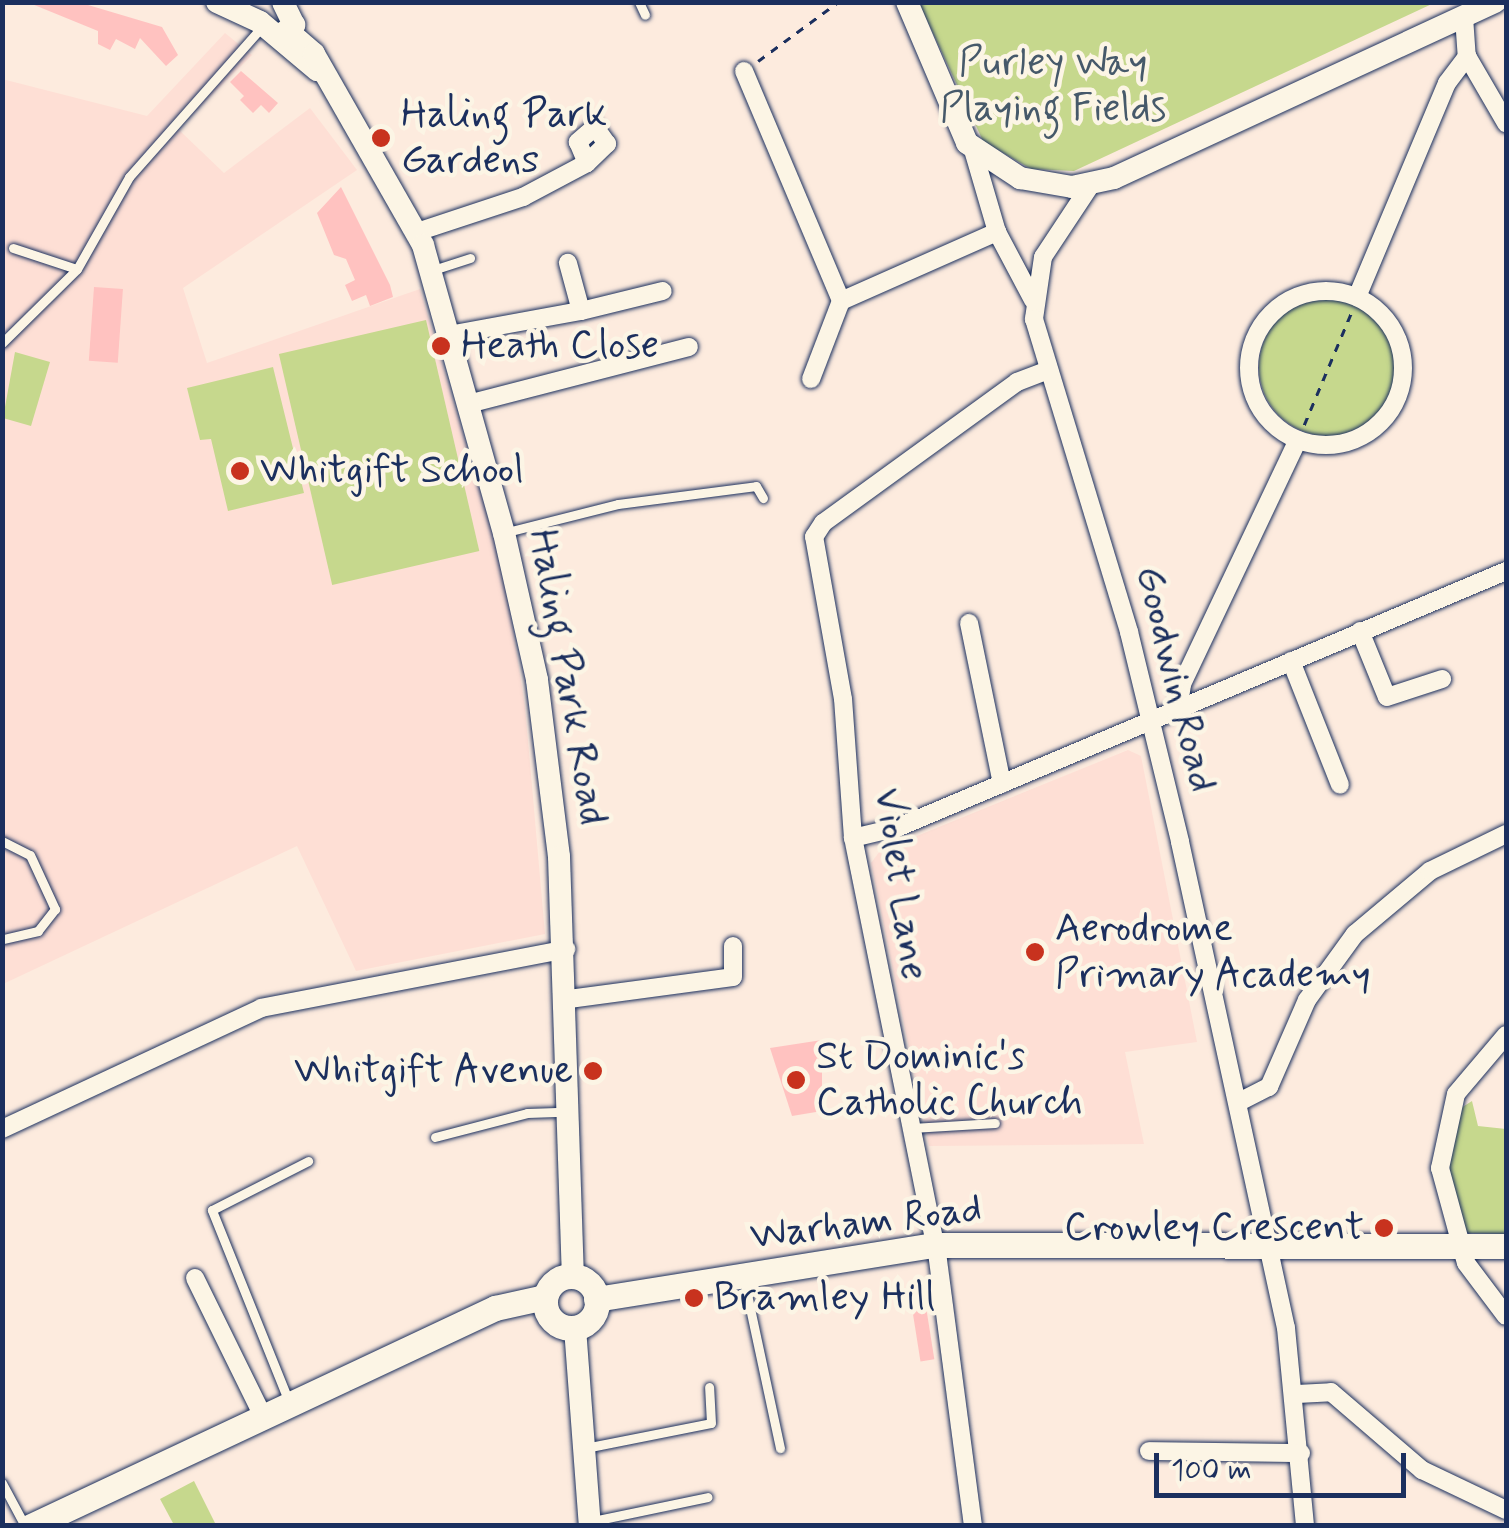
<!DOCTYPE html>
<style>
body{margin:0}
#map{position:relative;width:1509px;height:1528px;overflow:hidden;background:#fdebde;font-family:Mynerve,sans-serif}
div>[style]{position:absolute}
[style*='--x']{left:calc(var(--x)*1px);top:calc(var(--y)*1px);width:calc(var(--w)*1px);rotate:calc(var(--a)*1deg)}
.built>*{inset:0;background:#fedfd5}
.green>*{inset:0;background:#c6d88d;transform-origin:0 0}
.round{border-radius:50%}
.building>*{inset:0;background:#ffc2c0;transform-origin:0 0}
.path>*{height:2.5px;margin-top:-1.25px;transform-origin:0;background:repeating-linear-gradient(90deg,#1b2f5e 0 8px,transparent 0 16px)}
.roads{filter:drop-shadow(0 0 2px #1b2f5e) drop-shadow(0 0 2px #1b2f5e)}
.service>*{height:9px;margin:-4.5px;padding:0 4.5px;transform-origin:4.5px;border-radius:4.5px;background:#fcf5e5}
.minor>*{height:18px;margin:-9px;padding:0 9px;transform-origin:9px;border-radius:9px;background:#fcf5e5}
.minor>.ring{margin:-9px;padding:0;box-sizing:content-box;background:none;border:18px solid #fcf5e5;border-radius:50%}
.tertiary>*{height:22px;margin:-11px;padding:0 11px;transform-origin:11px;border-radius:11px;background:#fcf5e5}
.secondary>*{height:25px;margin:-12.5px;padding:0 12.5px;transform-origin:12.5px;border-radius:12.5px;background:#fcf5e5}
.secondary>.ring{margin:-12.5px;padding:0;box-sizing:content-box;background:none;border:25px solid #fcf5e5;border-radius:50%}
.dots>*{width:28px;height:28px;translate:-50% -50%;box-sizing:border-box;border:5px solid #fcf5e5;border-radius:50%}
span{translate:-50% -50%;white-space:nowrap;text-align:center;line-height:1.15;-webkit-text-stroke:9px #fcf5e5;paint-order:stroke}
.park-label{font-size:40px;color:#46596a}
.poi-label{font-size:40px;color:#1b2f5e}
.left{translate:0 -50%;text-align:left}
.right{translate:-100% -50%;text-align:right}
.street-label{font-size:40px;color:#1b2f5e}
.frame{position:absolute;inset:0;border:5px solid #1b2f5e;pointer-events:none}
.scale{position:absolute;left:1154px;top:1453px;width:252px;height:45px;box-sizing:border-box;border:5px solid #1b2f5e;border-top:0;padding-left:12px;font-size:30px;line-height:35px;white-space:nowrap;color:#1b2f5e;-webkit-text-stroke:8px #fcf5e5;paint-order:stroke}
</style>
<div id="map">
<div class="built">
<i style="clip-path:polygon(225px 33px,252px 55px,178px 129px,224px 173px,310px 108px,357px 170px,183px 288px,207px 363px,420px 289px,504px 571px,525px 707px,545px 934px,356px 971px,297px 846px,3px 984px,2px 79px,147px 116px)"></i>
<i style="clip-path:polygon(1128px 750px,1141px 756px,1197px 1042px,1125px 1052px,1144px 1144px,929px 1146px,871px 863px,880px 851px)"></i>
</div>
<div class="green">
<i style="clip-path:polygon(919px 3px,1434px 3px,1074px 171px,1031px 169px,983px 141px)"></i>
<i class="round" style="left:1259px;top:298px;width:138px;height:138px"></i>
<i style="left:426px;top:320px;width:237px;height:151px;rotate:77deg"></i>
<i style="clip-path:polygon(15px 352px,50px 362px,31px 426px,3px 418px)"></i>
<i style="clip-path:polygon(273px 367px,304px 493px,228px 511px,211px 439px,200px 440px,187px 388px)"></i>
<i style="clip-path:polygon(1472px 1101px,1478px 1126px,1506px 1129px,1506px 1234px,1465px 1233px,1449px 1169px,1461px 1108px)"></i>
<i style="clip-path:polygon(194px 1481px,216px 1525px,174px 1525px,160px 1499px)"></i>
</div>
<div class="building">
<i style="clip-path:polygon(27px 2px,78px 2px,162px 27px,178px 55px,166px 66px,140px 38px,135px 49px,116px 39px,110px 50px,98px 44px,98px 31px)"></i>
<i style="clip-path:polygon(241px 71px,278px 103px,269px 113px,261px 105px,253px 113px,240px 100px,244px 96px,230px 82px)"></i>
<i style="clip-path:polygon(341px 187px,390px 285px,393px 297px,370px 306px,366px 295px,352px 301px,345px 285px,355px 280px,346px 259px,334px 255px,317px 213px)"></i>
<i style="left:94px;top:287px;width:29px;height:74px;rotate:4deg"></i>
<i style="clip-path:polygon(822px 1040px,822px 1111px,792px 1116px,770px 1048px)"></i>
<i style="left:924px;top:1294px;width:66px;height:14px;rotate:81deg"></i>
</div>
<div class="path">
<i style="--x:758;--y:61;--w:99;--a:-36.4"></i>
<i style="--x:1304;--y:425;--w:121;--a:-67.2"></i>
</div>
<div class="roads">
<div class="service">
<i style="--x:639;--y:2;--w:14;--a:65"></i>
<i style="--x:13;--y:248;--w:67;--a:18.2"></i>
<i style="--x:433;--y:270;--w:39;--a:-18"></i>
<i style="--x:2;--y:343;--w:105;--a:-44.6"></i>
<i style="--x:77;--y:269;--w:106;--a:-60.5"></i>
<i style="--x:129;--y:177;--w:199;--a:-48.5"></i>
<i style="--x:507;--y:532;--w:114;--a:-14.2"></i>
<i style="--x:618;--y:504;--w:139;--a:-7.4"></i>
<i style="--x:756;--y:486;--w:14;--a:60"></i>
<i style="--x:2;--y:841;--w:31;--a:27"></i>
<i style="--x:30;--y:855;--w:60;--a:65.2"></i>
<i style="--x:55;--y:909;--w:28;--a:128"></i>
<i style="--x:38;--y:931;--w:37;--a:167"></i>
<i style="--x:912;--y:1128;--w:83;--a:-3.4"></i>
<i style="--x:435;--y:1137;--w:95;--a:-14.6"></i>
<i style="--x:527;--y:1113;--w:37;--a:-2"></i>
<i style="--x:744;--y:1280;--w:172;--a:77.9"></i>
<i style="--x:289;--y:1402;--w:207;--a:-111.9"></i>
<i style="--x:212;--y:1210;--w:108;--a:-27"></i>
<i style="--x:585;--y:1448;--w:128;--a:-11.2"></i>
<i style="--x:711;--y:1423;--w:36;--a:-93"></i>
<i style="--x:2;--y:1483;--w:49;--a:61.9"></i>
<i style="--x:593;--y:1521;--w:117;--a:-11.8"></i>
</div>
<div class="minor">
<i style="--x:1464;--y:17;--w:39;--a:86"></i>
<i style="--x:1467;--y:56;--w:78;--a:59.8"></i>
<i style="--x:744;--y:71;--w:250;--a:67.1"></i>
<i style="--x:841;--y:301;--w:171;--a:-23.9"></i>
<i style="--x:973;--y:150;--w:85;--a:73.7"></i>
<i style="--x:997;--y:232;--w:77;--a:62.1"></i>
<i style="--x:1090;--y:186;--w:85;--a:123.5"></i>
<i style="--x:1043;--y:257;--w:63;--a:98.3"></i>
<i style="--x:1034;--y:319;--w:327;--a:73.1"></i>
<i style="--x:1129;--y:632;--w:216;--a:76.3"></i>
<i style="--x:1180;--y:842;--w:497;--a:77.7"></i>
<i style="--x:1286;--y:1328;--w:199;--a:84.5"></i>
<i style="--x:417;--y:232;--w:112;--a:-18.3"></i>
<i style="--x:523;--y:197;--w:72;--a:-28"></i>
<i style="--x:587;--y:163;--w:28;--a:-44"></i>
<i style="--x:607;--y:144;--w:21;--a:-125"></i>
<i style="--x:595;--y:127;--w:23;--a:139"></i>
<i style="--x:578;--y:142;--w:23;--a:67"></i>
<i class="ring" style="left:1249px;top:291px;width:136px;height:136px"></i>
<i style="--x:1357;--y:297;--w:232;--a:-67.2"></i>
<i style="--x:1447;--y:83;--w:34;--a:-53"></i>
<i style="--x:581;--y:311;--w:84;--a:-13.7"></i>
<i style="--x:454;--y:334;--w:129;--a:-10.3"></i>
<i style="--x:581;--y:311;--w:50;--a:-105.2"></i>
<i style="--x:811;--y:379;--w:84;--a:-69"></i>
<i style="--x:472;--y:403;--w:224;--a:-14.5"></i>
<i style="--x:969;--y:623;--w:164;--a:78.4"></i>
<i style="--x:1360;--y:631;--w:71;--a:67.8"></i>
<i style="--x:1387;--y:697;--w:58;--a:-18.1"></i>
<i style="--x:1291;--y:661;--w:133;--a:68.4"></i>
<i style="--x:1178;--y:710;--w:26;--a:-81"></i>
<i style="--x:1182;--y:684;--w:270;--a:-64.6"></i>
<i style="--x:853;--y:838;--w:47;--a:-13.4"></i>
<i style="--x:899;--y:827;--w:659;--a:-22.87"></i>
<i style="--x:569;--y:999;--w:165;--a:-7.6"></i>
<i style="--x:733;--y:977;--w:31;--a:-90"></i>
<i style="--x:1506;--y:1035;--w:77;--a:130.3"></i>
<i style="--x:1456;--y:1094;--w:76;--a:102.2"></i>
<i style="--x:1440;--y:1168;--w:98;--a:74.7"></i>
<i style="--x:1466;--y:1263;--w:66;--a:53"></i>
<i style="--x:1239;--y:1102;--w:34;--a:-27"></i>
<i style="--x:1269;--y:1087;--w:95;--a:-66.4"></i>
<i style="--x:1307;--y:1000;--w:82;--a:-54"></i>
<i style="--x:1355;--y:934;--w:98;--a:-40"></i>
<i style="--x:1430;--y:871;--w:85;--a:-26"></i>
<i style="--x:2;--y:1129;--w:286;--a:-25"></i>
<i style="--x:261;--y:1008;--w:311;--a:-10.9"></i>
<i style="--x:195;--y:1278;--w:154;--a:63.8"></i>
<i style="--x:1297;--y:1394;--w:34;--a:-3"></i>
<i style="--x:1331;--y:1392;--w:120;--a:40.6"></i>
<i style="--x:1422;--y:1470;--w:93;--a:25.5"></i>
<i style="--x:1149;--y:1451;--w:152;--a:0.8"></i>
<i style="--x:973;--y:1526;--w:274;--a:-97.5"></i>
<i style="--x:937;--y:1254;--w:424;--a:-101.4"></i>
<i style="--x:853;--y:838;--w:139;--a:-94.1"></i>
<i style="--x:843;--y:699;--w:165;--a:-100.1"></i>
<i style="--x:814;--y:537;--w:17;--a:-57"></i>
<i style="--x:823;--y:523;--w:240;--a:-36"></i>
<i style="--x:1017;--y:382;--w:34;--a:-21"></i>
</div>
<div class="tertiary">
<i style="--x:217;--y:2;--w:47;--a:24.9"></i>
<i style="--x:907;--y:2;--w:153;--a:66.9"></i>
<i style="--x:967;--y:143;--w:64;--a:33.4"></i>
<i style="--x:1020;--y:178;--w:53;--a:9.8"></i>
<i style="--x:1072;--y:187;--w:43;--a:-12.1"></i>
<i style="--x:1114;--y:178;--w:420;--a:-24.8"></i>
<i style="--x:260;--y:22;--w:75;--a:40.1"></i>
<i style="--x:289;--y:32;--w:33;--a:41"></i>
<i style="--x:314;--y:54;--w:220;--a:60.3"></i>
<i style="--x:423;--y:245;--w:299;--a:74.3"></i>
<i style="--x:504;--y:533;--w:151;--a:77.3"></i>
<i style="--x:537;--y:680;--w:178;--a:82.9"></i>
<i style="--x:559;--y:857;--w:420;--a:88.1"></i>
<i style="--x:279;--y:36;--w:19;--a:-36"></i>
<i style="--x:294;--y:25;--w:25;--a:-116"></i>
<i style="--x:575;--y:1328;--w:199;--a:85.7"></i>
</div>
<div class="secondary">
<i class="ring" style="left:545px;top:1276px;width:27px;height:27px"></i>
<i style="--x:596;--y:1299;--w:340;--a:-9.1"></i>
<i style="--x:932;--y:1245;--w:574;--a:0.1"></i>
<i style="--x:31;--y:1526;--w:513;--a:-25.17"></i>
<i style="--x:495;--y:1308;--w:51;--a:-12.4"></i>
</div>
</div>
<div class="dots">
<i style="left:381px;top:138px;background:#c8321e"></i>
<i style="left:441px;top:346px;background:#c8321e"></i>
<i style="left:240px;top:471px;background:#c8321e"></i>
<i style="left:1035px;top:952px;background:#c8321e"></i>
<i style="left:593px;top:1071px;background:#c8321e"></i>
<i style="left:796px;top:1080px;background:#c8321e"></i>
<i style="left:1384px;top:1228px;background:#c8321e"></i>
<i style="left:694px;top:1298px;background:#c8321e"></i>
</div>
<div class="park-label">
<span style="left:1053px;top:86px">Purley Way<br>Playing Fields</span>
</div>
<div class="poi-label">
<span class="left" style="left:401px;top:138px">Haling Park<br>Gardens</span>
<span class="left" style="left:461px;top:346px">Heath Close</span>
<span class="left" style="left:260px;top:471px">Whitgift School</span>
<span class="left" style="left:1055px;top:952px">Aerodrome<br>Primary Academy</span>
<span class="left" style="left:816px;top:1080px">St Dominic's<br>Catholic Church</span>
<span class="right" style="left:573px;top:1071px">Whitgift Avenue</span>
<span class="right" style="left:1364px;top:1228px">Crowley Crescent</span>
<span class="left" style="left:714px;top:1298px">Bramley Hill</span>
</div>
<div class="street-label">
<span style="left:567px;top:677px;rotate:80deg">Haling Park Road</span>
<span style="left:1175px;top:679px;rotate:76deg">Goodwin Road</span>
<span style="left:900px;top:884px;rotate:82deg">Violet Lane</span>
<span style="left:866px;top:1223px;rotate:-7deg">Warham Road</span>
</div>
<div class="frame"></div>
<div class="scale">100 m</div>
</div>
